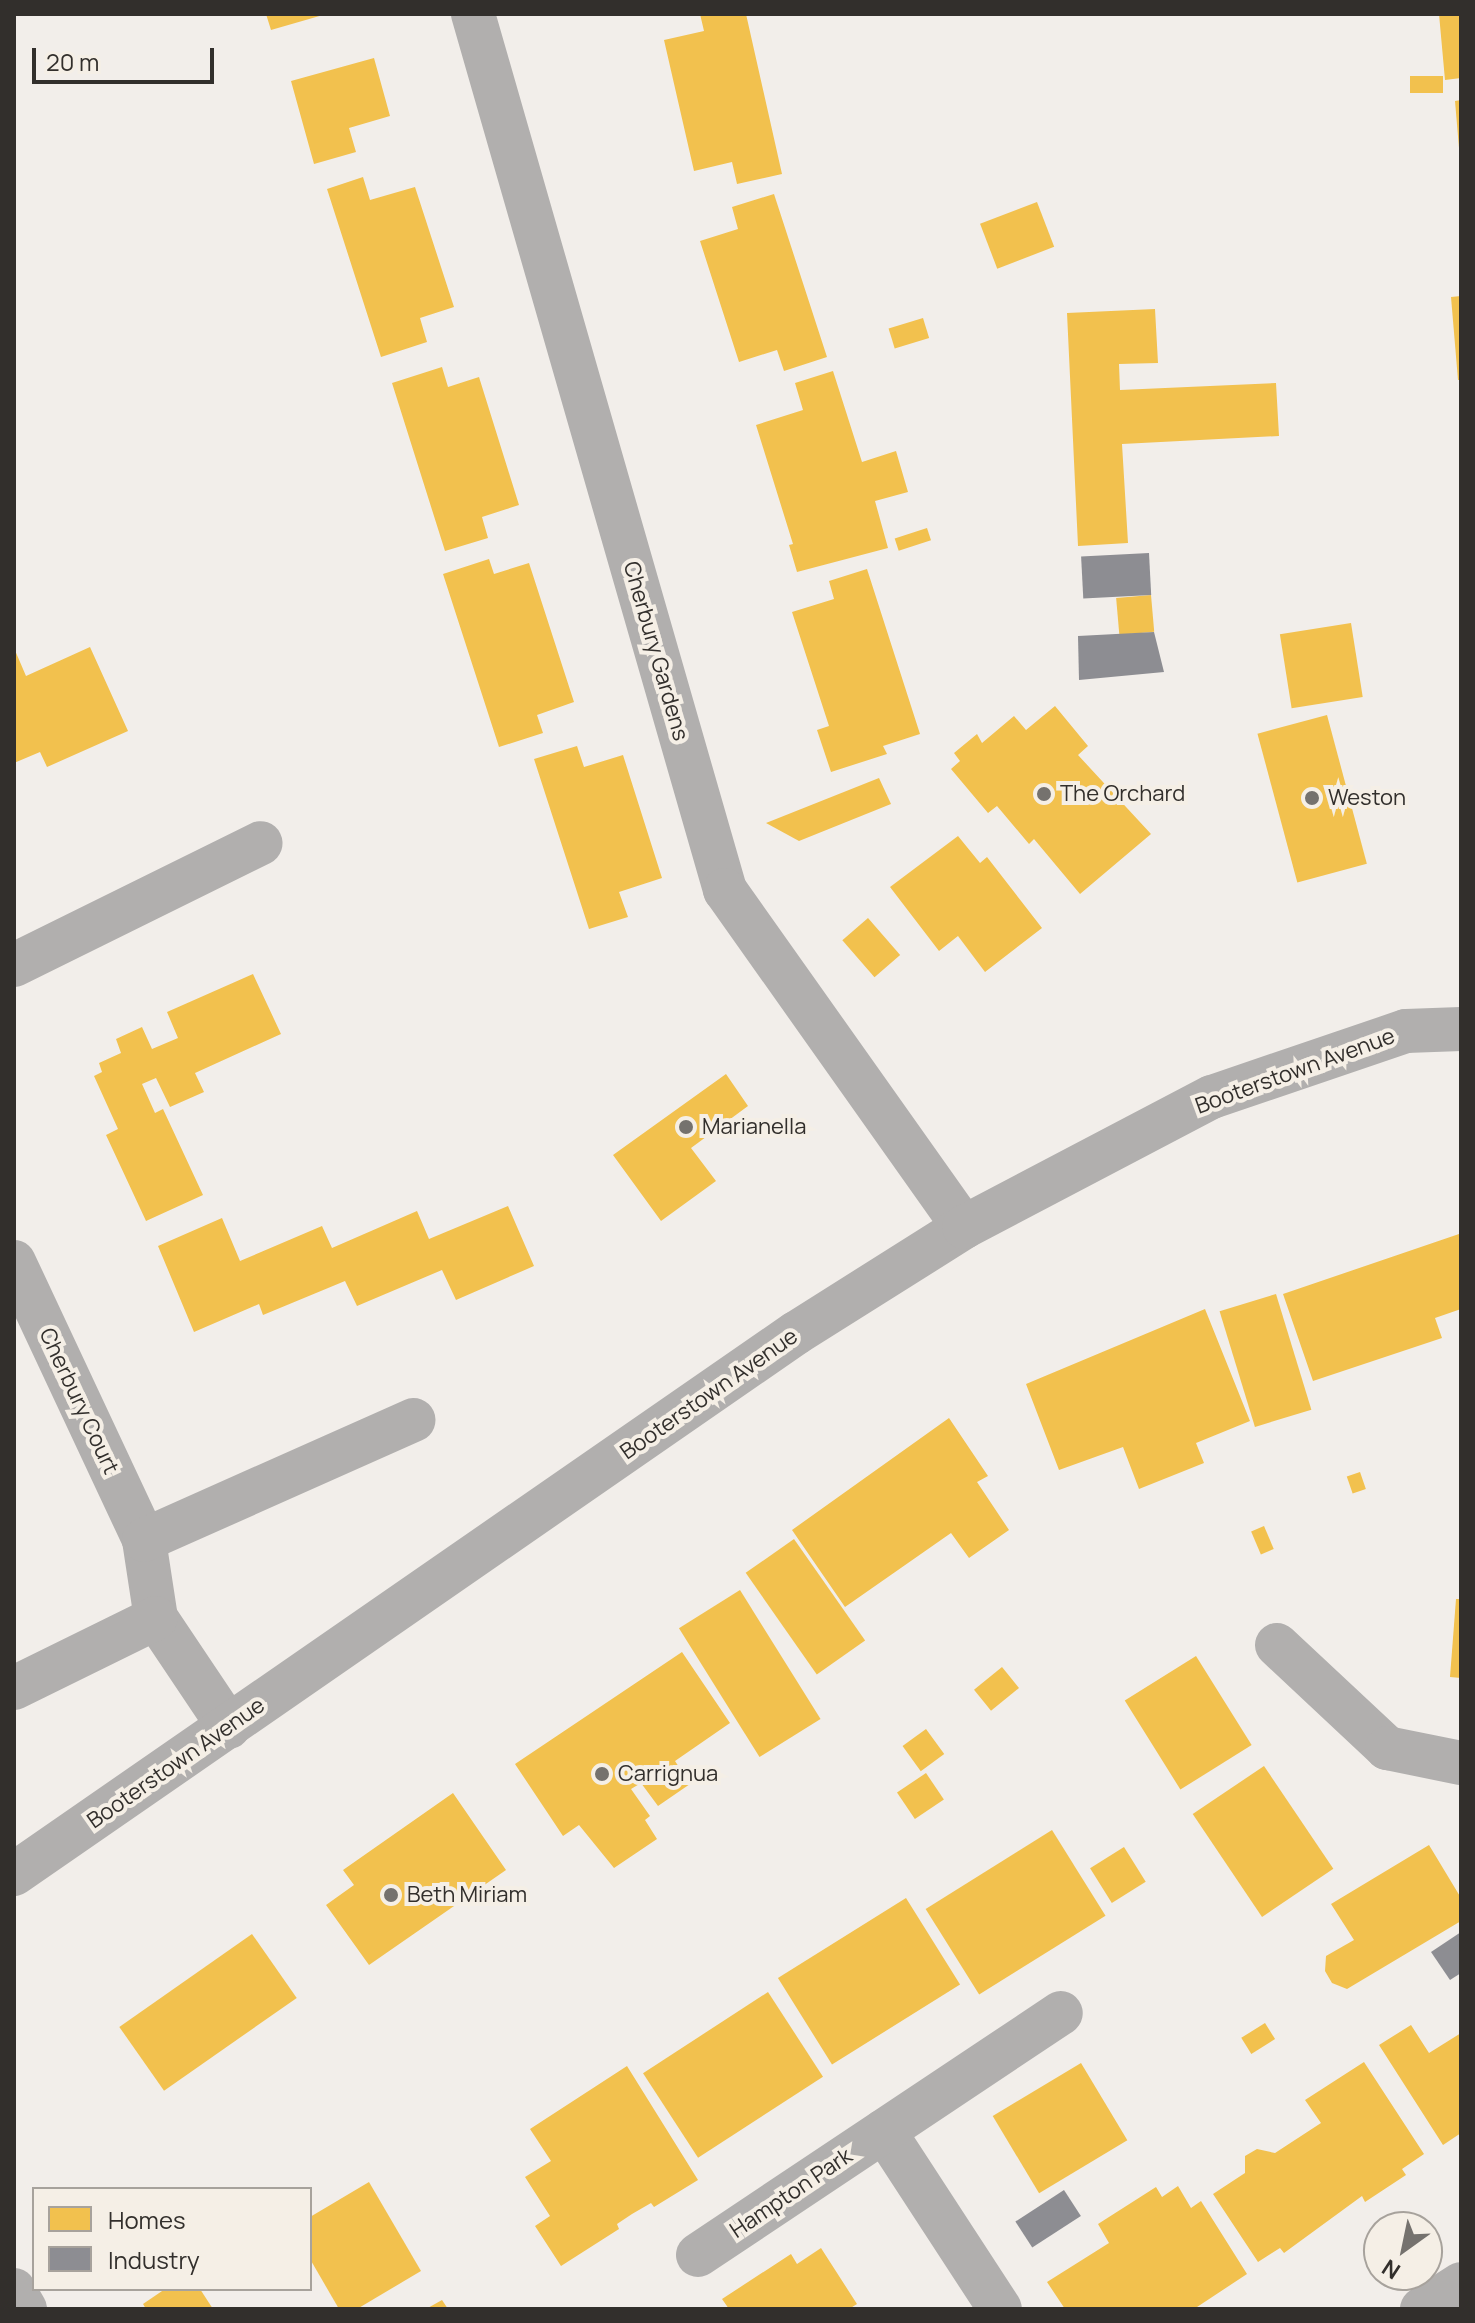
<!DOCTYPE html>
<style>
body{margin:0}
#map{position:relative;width:1475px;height:2323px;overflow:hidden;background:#f2eeea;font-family:Manrope,sans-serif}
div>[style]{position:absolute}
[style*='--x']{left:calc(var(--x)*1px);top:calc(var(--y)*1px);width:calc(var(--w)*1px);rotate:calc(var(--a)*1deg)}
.homes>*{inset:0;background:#f2c14e;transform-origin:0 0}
.industry>*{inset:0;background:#8d8d92;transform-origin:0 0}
.minor>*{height:44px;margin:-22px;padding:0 22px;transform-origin:22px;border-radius:22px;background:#b1afae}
.dots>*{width:22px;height:22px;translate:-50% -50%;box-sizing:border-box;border:4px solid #f5efe6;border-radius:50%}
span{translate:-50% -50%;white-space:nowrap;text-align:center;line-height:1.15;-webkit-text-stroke:8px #f5efe6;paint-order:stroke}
.street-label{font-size:22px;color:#322f2c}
.poi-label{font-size:22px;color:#322f2c}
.left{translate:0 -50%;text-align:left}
.frame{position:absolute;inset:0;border:16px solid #322f2c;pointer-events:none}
.legend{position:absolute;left:32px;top:2187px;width:280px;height:104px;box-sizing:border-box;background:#f5efe6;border:2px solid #a7a29c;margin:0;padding:10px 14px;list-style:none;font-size:24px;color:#322f2c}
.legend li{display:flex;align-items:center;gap:16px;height:40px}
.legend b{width:40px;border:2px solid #a7a29c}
.north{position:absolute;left:1363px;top:2211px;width:80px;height:80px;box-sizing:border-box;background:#f5efe6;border:2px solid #a7a29c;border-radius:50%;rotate:213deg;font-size:22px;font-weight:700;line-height:32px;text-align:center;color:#322f2c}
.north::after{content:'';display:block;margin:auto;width:28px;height:36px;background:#75726e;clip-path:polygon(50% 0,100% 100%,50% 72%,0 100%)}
.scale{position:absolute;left:32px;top:48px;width:182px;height:36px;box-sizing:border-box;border:4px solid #322f2c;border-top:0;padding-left:10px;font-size:24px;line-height:28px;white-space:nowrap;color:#322f2c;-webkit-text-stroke:6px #f5efe6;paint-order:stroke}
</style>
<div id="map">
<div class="homes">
<i style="clip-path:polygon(266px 14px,323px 14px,323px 15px,271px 30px)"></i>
<i style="clip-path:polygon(700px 14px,746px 14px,782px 174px,737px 184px,732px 162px,694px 171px,664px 40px,704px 31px)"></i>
<i style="clip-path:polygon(1439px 14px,1461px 14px,1461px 78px,1445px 80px)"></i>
<i style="clip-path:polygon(374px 58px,390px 116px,349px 128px,356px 152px,314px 164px,291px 81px)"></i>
<i style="left:1443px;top:76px;width:17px;height:33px;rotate:90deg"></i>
<i style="clip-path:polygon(1461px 100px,1461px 148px,1459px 148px,1455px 101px)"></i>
<i style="clip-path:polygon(363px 177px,370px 200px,415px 187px,454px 307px,420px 318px,427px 342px,381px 357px,327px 189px)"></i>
<i style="clip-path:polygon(774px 194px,827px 357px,784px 371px,777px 350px,739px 362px,700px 241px,738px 229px,732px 207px)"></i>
<i style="left:1037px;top:202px;width:48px;height:61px;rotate:69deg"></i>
<i style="clip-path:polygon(1461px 296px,1461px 380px,1458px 380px,1451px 297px)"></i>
<i style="clip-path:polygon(1155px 309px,1158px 363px,1119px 364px,1120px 390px,1276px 383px,1279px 436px,1122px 444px,1128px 543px,1078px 546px,1067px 313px)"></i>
<i style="left:923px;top:318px;width:21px;height:36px;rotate:73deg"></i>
<i style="clip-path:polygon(442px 367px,448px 387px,479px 377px,519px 505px,482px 517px,488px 538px,445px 551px,392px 383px)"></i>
<i style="clip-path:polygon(833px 371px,862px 462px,896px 451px,908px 492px,875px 501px,888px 548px,797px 572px,789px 545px,793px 544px,756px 425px,803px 410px,795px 383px)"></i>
<i style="left:927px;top:528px;width:13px;height:34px;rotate:72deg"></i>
<i style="clip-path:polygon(489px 559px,494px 574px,529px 563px,574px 702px,537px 715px,543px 733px,499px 747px,443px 574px)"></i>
<i style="clip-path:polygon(867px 569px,920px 734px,883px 746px,887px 754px,831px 772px,817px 730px,829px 726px,792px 612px,834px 599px,829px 581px)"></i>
<i style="left:1151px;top:595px;width:37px;height:35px;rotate:85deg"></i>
<i style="left:1351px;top:623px;width:75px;height:72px;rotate:81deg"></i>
<i style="clip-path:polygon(90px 647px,128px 731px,47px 767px,40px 752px,14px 763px,14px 648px,26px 676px)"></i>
<i style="clip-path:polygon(1055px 706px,1088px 746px,1078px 755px,1151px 834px,1080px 894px,1034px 839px,1029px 844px,997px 806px,988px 813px,951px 769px,960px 761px,954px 753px,977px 734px,982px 743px,1014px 716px,1026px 730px)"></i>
<i style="left:1327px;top:715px;width:154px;height:72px;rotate:75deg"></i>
<i style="clip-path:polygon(577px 746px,584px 767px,623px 755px,662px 878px,619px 892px,628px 917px,589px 929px,534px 759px)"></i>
<i style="clip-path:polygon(879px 778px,891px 804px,799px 841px,766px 823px)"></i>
<i style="clip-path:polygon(958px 836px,980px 863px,987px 857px,1042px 928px,985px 972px,958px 936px,939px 951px,890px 887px)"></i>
<i style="left:868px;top:918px;width:49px;height:34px;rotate:49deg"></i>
<i style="clip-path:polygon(253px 974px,281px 1034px,195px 1073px,204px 1092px,170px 1107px,156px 1078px,142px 1084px,155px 1113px,163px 1109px,203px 1195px,146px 1221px,106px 1135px,118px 1129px,94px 1076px,102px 1072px,99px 1063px,121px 1053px,116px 1039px,142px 1027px,152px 1049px,178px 1038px,167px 1012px)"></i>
<i style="clip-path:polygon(726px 1074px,748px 1106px,691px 1148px,716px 1181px,661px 1221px,613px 1155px)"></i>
<i style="clip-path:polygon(508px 1206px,534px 1266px,456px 1300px,442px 1270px,357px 1306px,345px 1281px,263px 1315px,259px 1304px,194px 1332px,158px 1246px,222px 1218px,240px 1261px,322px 1226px,332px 1248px,417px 1211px,429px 1239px)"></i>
<i style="clip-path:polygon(1459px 1234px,1461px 1309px,1435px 1318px,1442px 1338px,1313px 1381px,1283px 1294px)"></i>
<i style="left:1276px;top:1294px;width:121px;height:59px;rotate:73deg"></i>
<i style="clip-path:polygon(1205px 1309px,1250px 1421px,1196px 1443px,1204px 1463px,1139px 1489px,1123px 1447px,1059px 1470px,1026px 1384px)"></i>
<i style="clip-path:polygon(949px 1418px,988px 1476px,977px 1482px,1009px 1530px,969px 1558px,951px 1533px,845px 1607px,792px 1530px)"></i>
<i style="left:1360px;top:1472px;width:18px;height:14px;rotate:71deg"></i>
<i style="left:1264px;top:1526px;width:25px;height:14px;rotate:67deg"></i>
<i style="left:794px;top:1539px;width:124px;height:59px;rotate:55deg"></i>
<i style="left:740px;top:1590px;width:152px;height:72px;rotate:58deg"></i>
<i style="clip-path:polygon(1456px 1599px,1461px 1599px,1461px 1678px,1450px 1677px)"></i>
<i style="clip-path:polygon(682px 1652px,730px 1723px,675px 1761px,690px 1784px,658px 1806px,641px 1783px,631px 1789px,650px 1816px,645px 1820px,657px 1839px,614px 1868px,579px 1825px,563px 1836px,515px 1764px)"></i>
<i style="left:1196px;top:1656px;width:105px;height:84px;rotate:58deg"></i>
<i style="left:1002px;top:1667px;width:27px;height:36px;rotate:51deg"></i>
<i style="left:926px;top:1729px;width:31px;height:29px;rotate:54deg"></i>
<i style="left:1264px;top:1766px;width:124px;height:86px;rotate:56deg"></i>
<i style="left:926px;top:1773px;width:32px;height:35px;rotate:56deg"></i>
<i style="clip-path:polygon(453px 1793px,506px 1870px,369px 1965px,326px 1905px,354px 1885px,343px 1870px)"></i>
<i style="left:1052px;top:1830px;width:101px;height:149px;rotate:58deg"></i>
<i style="clip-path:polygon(1429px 1845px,1461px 1898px,1461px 1921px,1347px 1989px,1332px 1983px,1325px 1971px,1326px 1956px,1354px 1940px,1331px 1904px)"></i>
<i style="left:1124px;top:1847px;width:41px;height:40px;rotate:58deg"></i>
<i style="left:906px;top:1898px;width:102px;height:151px;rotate:58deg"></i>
<i style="left:252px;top:1934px;width:78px;height:162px;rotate:55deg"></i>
<i style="left:768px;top:1992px;width:101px;height:149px;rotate:57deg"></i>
<i style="left:1265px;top:2023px;width:19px;height:28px;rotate:58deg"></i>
<i style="clip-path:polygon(1411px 2025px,1429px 2053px,1461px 2033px,1461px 2133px,1443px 2145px,1379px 2045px)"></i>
<i style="clip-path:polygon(1364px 2062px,1424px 2154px,1402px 2169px,1406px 2175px,1365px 2202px,1362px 2196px,1284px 2253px,1280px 2248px,1258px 2262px,1213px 2194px,1245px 2173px,1245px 2156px,1257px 2149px,1275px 2153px,1321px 2123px,1305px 2100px)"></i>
<i style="left:1081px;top:2063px;width:90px;height:103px;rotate:59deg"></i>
<i style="clip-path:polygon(627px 2066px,698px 2180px,654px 2207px,651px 2203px,632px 2214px,617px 2224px,619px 2229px,561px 2266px,535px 2226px,550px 2216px,525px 2177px,551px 2161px,530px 2129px)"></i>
<i style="clip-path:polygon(369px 2182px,421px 2271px,357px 2309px,339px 2309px,310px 2259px,310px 2217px)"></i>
<i style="clip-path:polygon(1178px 2186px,1191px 2208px,1201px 2201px,1247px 2274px,1194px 2309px,1065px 2309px,1047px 2282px,1109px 2243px,1098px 2224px,1156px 2187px,1162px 2197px)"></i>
<i style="clip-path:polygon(821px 2248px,857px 2304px,849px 2309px,729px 2309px,722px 2299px,791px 2254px,797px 2264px)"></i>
<i style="clip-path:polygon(165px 2289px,200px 2289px,213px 2309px,146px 2309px,143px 2304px)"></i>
<i style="clip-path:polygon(442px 2300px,448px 2309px,426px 2309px)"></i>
</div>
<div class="industry">
<i style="left:1149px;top:553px;width:42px;height:68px;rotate:87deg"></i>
<i style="clip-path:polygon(1154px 632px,1164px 672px,1079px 680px,1078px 636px)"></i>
<i style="clip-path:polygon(1461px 1932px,1461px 1973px,1450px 1980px,1431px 1952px)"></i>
<i style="left:1064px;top:2190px;width:31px;height:58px;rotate:57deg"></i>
</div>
<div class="minor">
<i style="--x:473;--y:14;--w:912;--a:73.95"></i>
<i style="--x:725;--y:890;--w:413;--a:54.7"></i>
<i style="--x:14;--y:965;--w:275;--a:-26.3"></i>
<i style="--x:14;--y:1262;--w:307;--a:64.9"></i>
<i style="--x:144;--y:1540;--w:79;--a:81.3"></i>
<i style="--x:156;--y:1618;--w:131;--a:56.2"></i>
<i style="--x:144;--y:1540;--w:295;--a:-24"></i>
<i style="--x:1277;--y:1645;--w:151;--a:43.1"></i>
<i style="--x:1387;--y:1748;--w:76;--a:11.5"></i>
<i style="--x:14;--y:1688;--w:158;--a:-26.2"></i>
<i style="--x:14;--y:1874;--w:951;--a:-34.68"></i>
<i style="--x:796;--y:1333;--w:199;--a:-32.2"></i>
<i style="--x:964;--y:1227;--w:280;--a:-27.7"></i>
<i style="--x:1212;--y:1097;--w:205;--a:-18.8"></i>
<i style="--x:1406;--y:1031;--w:55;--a:-2.1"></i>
<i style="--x:884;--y:2131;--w:212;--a:56.9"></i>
<i style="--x:698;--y:2255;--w:436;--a:-33.7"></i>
<i style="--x:14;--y:2290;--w:22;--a:60"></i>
<i style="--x:1422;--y:2309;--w:46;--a:-32.7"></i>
</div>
<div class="dots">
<i style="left:1044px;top:794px;background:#75726e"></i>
<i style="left:1312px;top:798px;background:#75726e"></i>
<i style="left:686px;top:1127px;background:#75726e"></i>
<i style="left:602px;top:1774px;background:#75726e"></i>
<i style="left:391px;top:1895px;background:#75726e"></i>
</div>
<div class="street-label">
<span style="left:656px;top:651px;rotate:74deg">Cherbury Gardens</span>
<span style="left:1295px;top:1071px;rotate:-20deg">Booterstown Avenue</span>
<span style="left:709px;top:1394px;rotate:-35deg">Booterstown Avenue</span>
<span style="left:79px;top:1401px;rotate:65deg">Cherbury Court</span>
<span style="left:176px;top:1763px;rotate:-35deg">Booterstown Avenue</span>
<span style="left:791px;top:2193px;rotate:-34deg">Hampton Park</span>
</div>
<div class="poi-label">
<span class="left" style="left:1060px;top:794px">The Orchard</span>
<span class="left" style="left:1328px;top:798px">Weston</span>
<span class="left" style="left:702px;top:1127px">Marianella</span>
<span class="left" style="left:618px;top:1774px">Carrignua</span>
<span class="left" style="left:407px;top:1895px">Beth Miriam</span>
</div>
<div class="frame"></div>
<ul class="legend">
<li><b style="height:22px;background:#f2c14e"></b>Homes</li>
<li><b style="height:22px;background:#8d8d92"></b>Industry</li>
</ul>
<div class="north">N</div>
<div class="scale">20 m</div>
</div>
